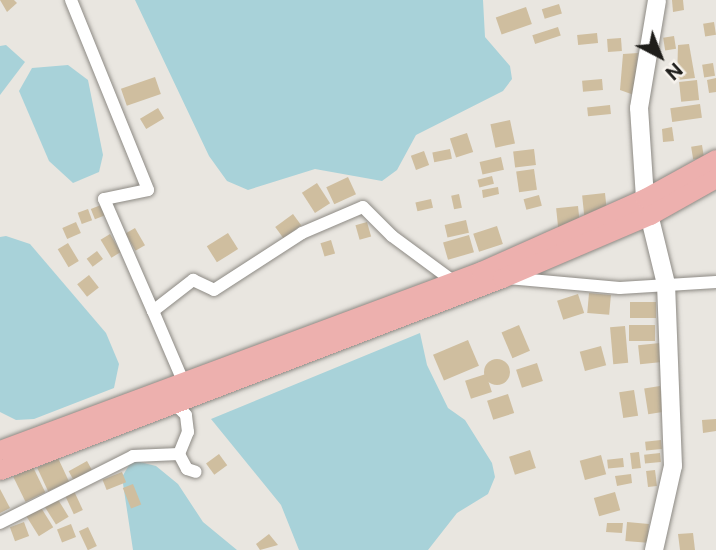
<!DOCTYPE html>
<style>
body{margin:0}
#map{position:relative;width:716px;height:550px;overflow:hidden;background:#e9e6e0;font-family:"Public Sans",sans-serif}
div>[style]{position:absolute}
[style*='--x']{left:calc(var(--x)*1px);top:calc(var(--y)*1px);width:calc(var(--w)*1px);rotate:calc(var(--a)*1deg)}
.water>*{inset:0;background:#a8d2d9}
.building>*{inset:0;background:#cfbe9f;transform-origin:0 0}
.round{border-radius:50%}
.roads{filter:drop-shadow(0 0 2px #8d8a84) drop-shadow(0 0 2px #8d8a84)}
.minor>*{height:12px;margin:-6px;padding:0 6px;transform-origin:6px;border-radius:6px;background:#fff}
.secondary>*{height:18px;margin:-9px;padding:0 9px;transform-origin:9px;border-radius:9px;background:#fff}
.primary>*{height:19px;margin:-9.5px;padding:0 9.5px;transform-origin:9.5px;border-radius:9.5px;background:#edb0ae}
span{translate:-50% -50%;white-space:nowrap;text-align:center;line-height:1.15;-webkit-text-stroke:5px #f7f3ed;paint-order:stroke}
.north{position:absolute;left:625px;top:21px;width:70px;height:70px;-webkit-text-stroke:5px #f7f3ed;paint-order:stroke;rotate:138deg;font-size:19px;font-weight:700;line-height:28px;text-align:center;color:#1e1d1a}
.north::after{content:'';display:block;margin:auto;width:24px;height:32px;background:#1e1d1a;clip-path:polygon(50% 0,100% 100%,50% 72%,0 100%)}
</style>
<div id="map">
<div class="water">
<i style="clip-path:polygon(135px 0,483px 0,485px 37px,510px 66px,512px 79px,503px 91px,416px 135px,397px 170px,382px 181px,315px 169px,248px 190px,227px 181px,209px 156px)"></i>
<i style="clip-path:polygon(6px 45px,25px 62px,0 95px,0 46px)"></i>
<i style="clip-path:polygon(68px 65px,88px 80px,103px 155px,99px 172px,73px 183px,49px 161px,19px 91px,32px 68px)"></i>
<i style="clip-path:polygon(6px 236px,30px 244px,106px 333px,119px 364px,114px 388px,34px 419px,16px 420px,0 412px,0 237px)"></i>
<i style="clip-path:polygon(420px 333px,427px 365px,448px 408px,465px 420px,492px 463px,495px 477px,488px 494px,457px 513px,428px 550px,299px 550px,281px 505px,211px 419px)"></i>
<i style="clip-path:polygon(132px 460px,156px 466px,178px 484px,203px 522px,237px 550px,133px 550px,122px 477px)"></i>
</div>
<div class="building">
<i style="clip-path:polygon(0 0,14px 0,17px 3px,7px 12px)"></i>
<i style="clip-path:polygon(672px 0,683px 0,684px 10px,673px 12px)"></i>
<i style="left:559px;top:4px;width:10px;height:18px;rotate:73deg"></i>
<i style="left:526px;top:7px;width:18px;height:32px;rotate:71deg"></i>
<i style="left:714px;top:22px;width:13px;height:11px;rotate:81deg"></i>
<i style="left:558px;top:27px;width:9px;height:27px;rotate:72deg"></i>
<i style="left:597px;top:33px;width:10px;height:20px;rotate:84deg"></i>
<i style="left:674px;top:36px;width:13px;height:11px;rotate:81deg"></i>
<i style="left:621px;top:38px;width:13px;height:14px;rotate:86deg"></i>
<i style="clip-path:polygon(689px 44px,695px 78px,677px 80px,678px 45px)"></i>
<i style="clip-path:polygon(638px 53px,634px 95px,620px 90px,623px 54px)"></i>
<i style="left:713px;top:63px;width:13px;height:11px;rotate:81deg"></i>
<i style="left:155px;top:77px;width:18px;height:36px;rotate:71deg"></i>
<i style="clip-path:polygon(716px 78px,716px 92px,709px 93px,707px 80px)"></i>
<i style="left:602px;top:79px;width:11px;height:20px;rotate:85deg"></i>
<i style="left:697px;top:80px;width:20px;height:18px;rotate:84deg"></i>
<i style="left:700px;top:104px;width:14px;height:30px;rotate:82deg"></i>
<i style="left:610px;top:105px;width:9px;height:23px;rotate:84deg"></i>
<i style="left:158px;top:108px;width:12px;height:21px;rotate:59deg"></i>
<i style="left:510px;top:120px;width:24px;height:20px;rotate:78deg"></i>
<i style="clip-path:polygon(672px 127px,674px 141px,663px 142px,662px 129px)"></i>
<i style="left:467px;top:133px;width:20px;height:18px;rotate:72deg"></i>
<i style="left:702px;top:145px;width:13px;height:11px;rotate:81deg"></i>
<i style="left:450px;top:149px;width:10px;height:18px;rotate:79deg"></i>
<i style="left:534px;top:149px;width:16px;height:21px;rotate:83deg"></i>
<i style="left:424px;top:151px;width:15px;height:14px;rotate:70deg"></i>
<i style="left:501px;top:157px;width:13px;height:22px;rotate:77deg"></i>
<i style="left:534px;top:169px;width:21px;height:18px;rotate:82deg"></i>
<i style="left:492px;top:176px;width:8px;height:15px;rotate:76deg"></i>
<i style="left:348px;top:177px;width:19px;height:24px;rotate:65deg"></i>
<i style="left:317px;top:183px;width:24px;height:18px;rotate:57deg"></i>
<i style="clip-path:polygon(498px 187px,499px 194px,483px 198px,482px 190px)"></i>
<i style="left:605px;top:193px;width:20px;height:23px;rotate:84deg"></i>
<i style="left:459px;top:194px;width:14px;height:8px;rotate:78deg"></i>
<i style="left:539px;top:195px;width:11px;height:16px;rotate:75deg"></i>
<i style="left:431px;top:199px;width:9px;height:16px;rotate:77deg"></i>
<i style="left:101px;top:205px;width:11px;height:11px;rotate:68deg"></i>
<i style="left:578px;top:206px;width:20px;height:22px;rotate:84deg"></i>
<i style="left:88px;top:209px;width:12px;height:11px;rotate:70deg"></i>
<i style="left:293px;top:214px;width:14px;height:22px;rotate:54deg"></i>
<i style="left:466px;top:220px;width:13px;height:22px;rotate:77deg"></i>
<i style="left:76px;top:222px;width:12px;height:15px;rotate:66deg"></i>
<i style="left:367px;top:222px;width:15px;height:12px;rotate:74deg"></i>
<i style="left:497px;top:226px;width:19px;height:25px;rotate:72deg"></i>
<i style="left:135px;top:228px;width:20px;height:11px;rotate:60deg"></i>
<i style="left:228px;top:233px;width:19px;height:25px;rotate:58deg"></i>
<i style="left:110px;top:234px;width:21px;height:11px;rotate:59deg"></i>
<i style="left:469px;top:235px;width:18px;height:27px;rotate:74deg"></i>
<i style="left:331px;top:240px;width:14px;height:11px;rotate:73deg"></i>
<i style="left:68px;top:243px;width:21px;height:12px;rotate:59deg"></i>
<i style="left:97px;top:251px;width:10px;height:13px;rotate:53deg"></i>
<i style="left:89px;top:275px;width:16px;height:15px;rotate:52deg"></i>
<i style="left:589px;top:293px;width:22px;height:20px;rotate:5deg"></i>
<i style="left:578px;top:294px;width:20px;height:22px;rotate:72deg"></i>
<i style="left:656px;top:302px;width:16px;height:26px;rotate:90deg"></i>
<i style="left:519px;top:325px;width:28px;height:19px;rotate:67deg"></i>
<i style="left:629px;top:325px;width:26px;height:16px"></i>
<i style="left:625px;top:326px;width:37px;height:15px;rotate:85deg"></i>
<i style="left:468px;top:340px;width:28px;height:38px;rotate:67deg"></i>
<i style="left:660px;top:343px;width:19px;height:22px;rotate:84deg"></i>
<i style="left:601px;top:346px;width:20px;height:22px;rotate:75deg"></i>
<i class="round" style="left:484px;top:359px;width:26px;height:26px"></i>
<i style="left:537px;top:363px;width:19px;height:22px;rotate:72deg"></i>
<i style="left:486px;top:374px;width:19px;height:22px;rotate:72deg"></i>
<i style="left:660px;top:386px;width:26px;height:16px;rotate:81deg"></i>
<i style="left:634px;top:390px;width:26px;height:15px;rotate:81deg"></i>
<i style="left:508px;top:394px;width:20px;height:22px;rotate:72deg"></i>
<i style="clip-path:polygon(716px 419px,716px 431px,703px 433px,702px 420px)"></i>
<i style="left:661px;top:440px;width:9px;height:16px;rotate:84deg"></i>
<i style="left:530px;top:450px;width:19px;height:22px;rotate:72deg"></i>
<i style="left:639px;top:452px;width:16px;height:9px;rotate:83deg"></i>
<i style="left:660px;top:453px;width:9px;height:16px;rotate:84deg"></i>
<i style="left:219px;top:454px;width:14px;height:16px;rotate:54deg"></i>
<i style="left:601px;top:455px;width:20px;height:22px;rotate:75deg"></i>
<i style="left:58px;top:458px;width:26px;height:23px;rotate:65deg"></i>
<i style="left:623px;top:458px;width:9px;height:16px;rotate:84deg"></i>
<i style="left:87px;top:461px;width:10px;height:21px;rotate:61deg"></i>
<i style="left:33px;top:467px;width:28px;height:22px;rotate:64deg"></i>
<i style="left:655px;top:470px;width:16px;height:9px;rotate:83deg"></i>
<i style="left:122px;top:472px;width:11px;height:21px;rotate:68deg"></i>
<i style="clip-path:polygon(631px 474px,632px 483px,617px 486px,615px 476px)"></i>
<i style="left:133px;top:484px;width:22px;height:11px;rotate:68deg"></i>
<i style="clip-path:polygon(0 489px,10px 508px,0 513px)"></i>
<i style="left:74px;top:491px;width:21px;height:10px;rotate:65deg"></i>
<i style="left:615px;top:492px;width:19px;height:22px;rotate:74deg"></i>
<i style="left:57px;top:498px;width:22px;height:15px;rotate:58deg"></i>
<i style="left:40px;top:506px;width:25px;height:17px;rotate:58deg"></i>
<i style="left:24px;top:522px;width:15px;height:15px;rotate:70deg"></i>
<i style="left:627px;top:522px;width:22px;height:19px;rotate:5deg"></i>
<i style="clip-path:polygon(607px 523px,623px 523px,622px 533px,606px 532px)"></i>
<i style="left:71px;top:524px;width:14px;height:15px;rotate:69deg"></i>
<i style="left:88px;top:527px;width:21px;height:10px;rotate:65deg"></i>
<i style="clip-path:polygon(693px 533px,695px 550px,680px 550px,678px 534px)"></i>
<i style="clip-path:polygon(269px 534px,278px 545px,260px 550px,256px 544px)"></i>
</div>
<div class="roads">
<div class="minor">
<i style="--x:71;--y:0;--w:205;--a:67.9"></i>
<i style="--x:148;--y:190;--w:45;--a:168.4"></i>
<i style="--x:104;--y:199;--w:122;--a:66.4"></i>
<i style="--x:508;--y:278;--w:112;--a:5.1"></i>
<i style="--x:620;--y:288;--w:96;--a:-3.6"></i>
<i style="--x:183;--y:381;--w:76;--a:-113.2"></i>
<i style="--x:153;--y:311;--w:51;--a:-37.8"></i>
<i style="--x:193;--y:280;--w:23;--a:25"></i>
<i style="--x:214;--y:290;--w:105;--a:-32.9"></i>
<i style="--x:302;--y:233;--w:66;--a:-23.1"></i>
<i style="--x:363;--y:207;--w:41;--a:45"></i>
<i style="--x:392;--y:236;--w:81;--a:36.4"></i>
<i style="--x:179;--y:454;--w:17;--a:62"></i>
<i style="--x:187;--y:469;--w:9;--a:18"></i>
<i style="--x:0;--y:523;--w:149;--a:-26.7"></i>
<i style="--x:133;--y:456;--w:46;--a:-2.5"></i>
<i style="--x:179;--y:454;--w:24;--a:-68"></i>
<i style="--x:188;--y:432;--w:17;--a:-97"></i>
<i style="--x:186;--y:415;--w:17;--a:-135"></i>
</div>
<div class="secondary">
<i style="--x:654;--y:550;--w:86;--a:-77.3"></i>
<i style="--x:673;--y:466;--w:182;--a:-92.2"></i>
<i style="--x:666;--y:284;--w:89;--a:-103.7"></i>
<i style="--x:645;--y:198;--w:90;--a:-93.8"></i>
<i style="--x:639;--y:108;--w:109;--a:-80.5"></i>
</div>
<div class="primary">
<i style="--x:0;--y:450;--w:513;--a:-20.41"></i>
<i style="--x:481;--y:271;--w:180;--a:-24"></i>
<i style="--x:645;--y:198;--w:81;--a:-28.8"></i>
<i style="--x:0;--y:470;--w:537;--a:-20.93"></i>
<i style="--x:502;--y:278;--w:161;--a:-23.1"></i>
<i style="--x:650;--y:215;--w:76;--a:-29.3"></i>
</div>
</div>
<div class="north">N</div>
</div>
